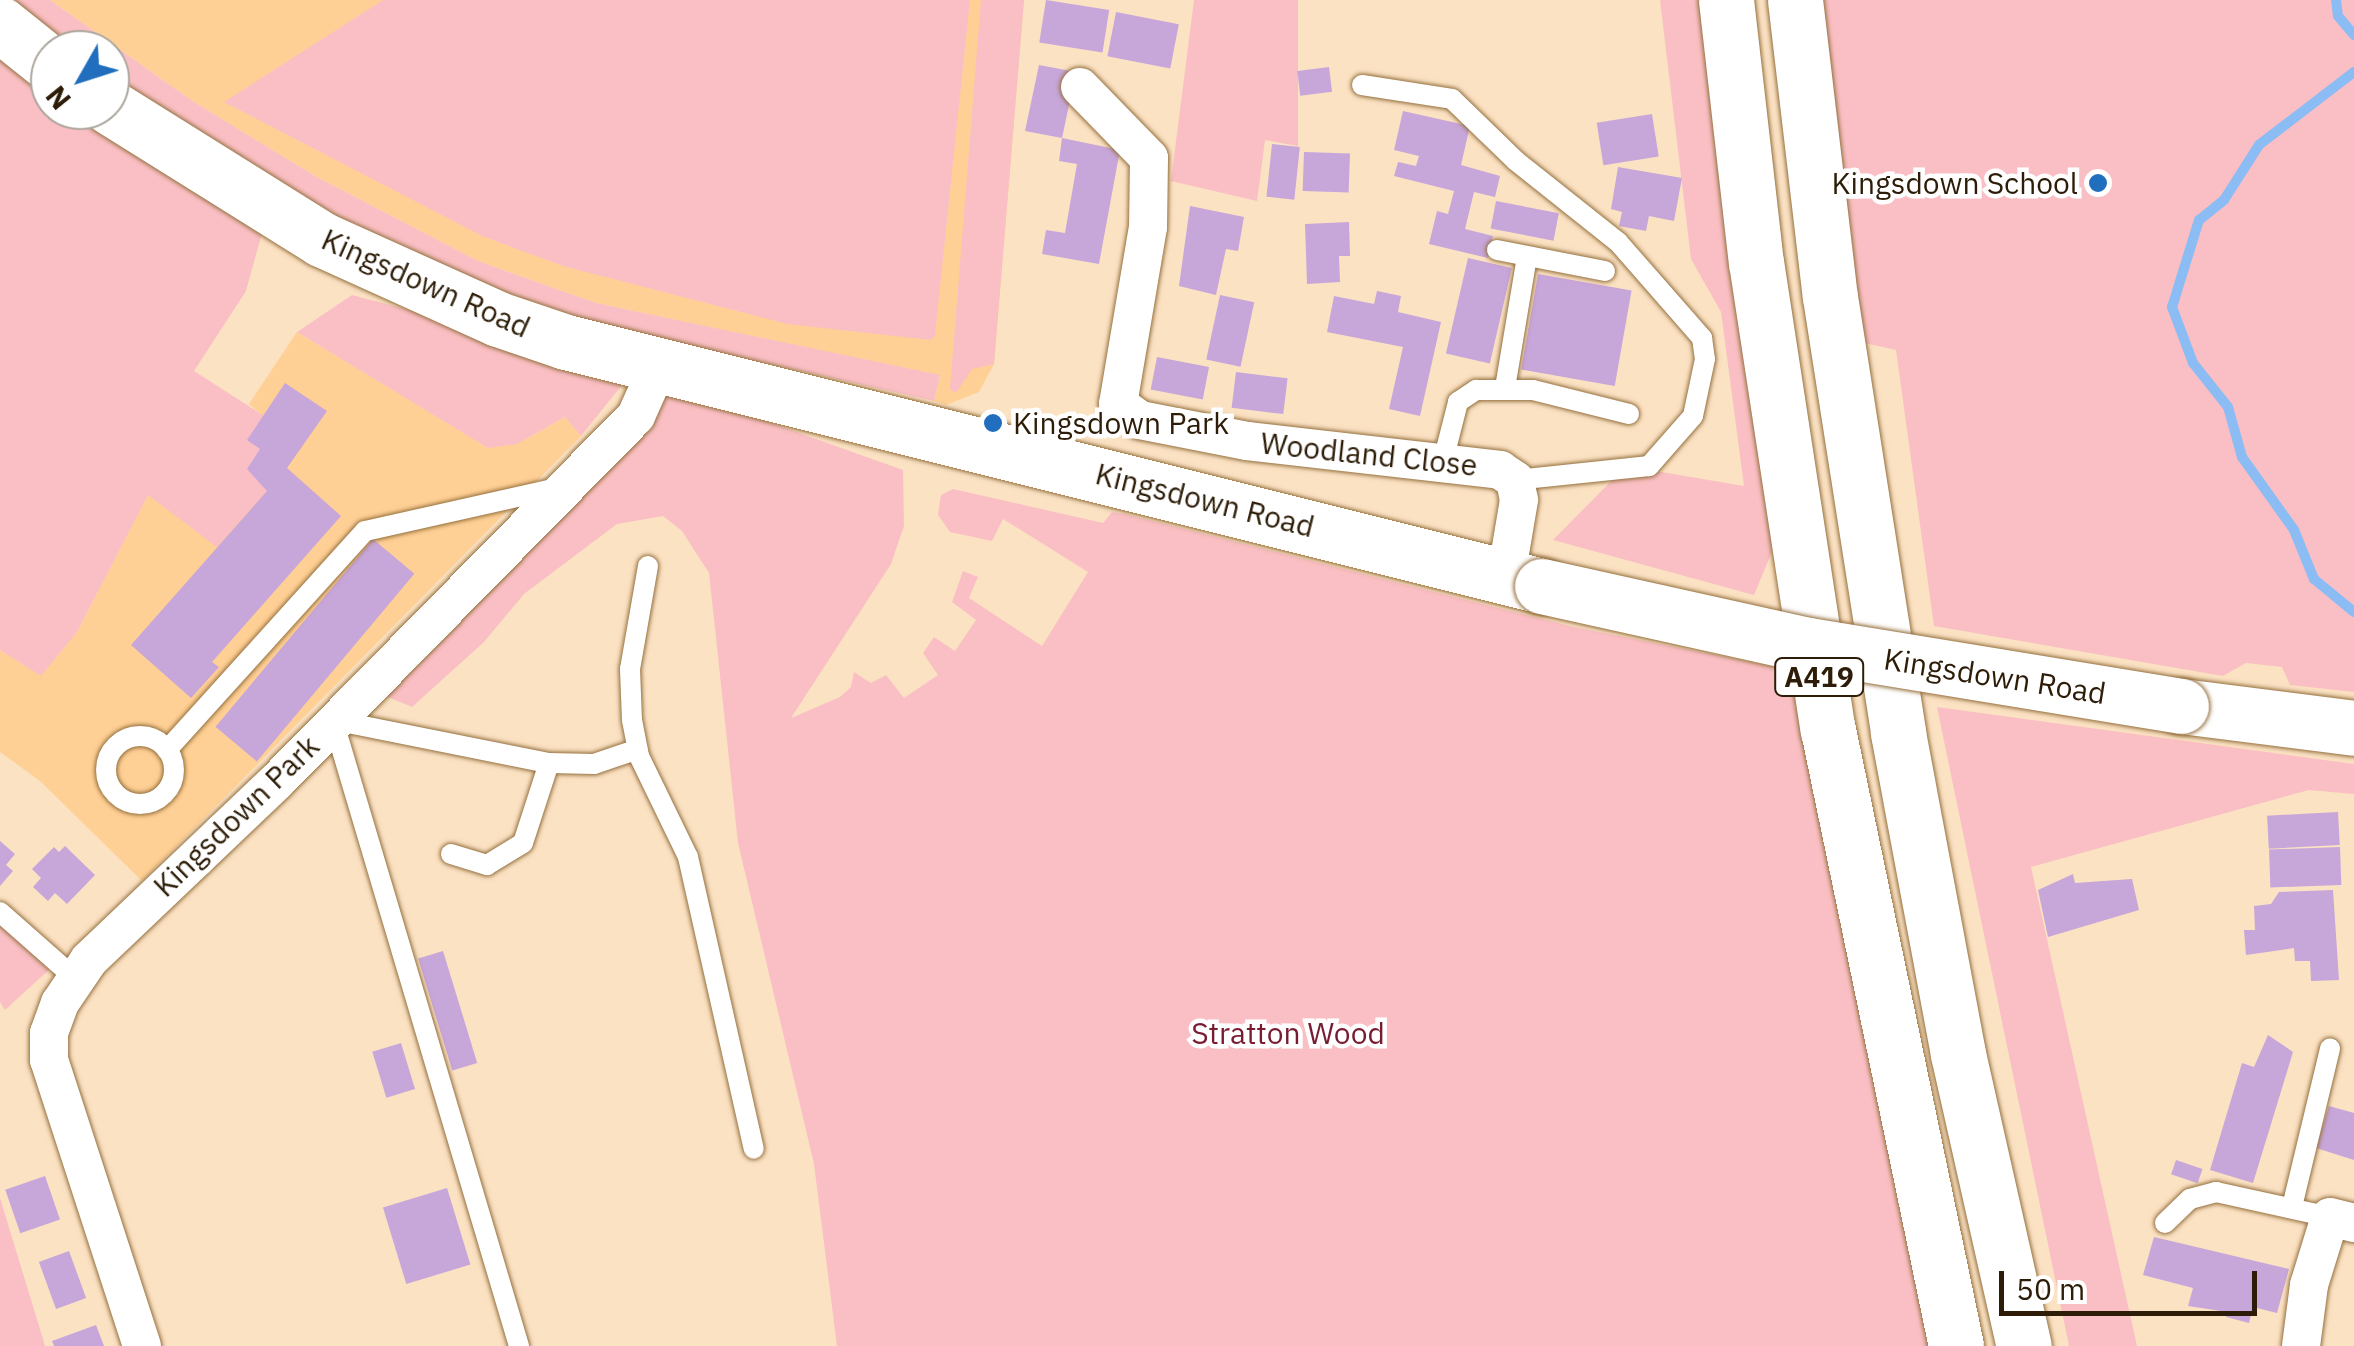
<!DOCTYPE html>
<style>
body{margin:0}
#map{position:relative;width:2354px;height:1346px;overflow:hidden;background:#fbe2c3;font-family:"IBM Plex Sans",sans-serif}
div>[style]{position:absolute}
[style*='--x']{left:calc(var(--x)*1px);top:calc(var(--y)*1px);width:calc(var(--w)*1px);rotate:calc(var(--a)*1deg)}
.built>*{inset:0;background:#ffd095}
.green>*{inset:0;background:#fabfc4}
.stream>*{height:10px;margin:-5px;padding:0 5px;transform-origin:5px;border-radius:5px;background:#8cbcf4}
.building>*{inset:0;background:#c7a6da;transform-origin:0 0}
.roads{filter:drop-shadow(0 0 2px #95703e) drop-shadow(0 0 2px #95703e)}
.lane>*{height:20px;margin:-10px;padding:0 10px;transform-origin:10px;border-radius:10px;background:#fff}
.lane>.ring{margin:-10px;padding:0;box-sizing:content-box;background:none;border:20px solid #fff;border-radius:50%}
.street>*{height:38px;margin:-19px;padding:0 19px;transform-origin:19px;border-radius:19px;background:#fff}
.secondary>*{height:55px;margin:-27.5px;padding:0 27.5px;transform-origin:27.5px;border-radius:27.5px;background:#fff}
.highway>*{height:55px;margin:-27.5px;padding:0 27.5px;transform-origin:27.5px;border-radius:27.5px;background:#fff}
.bridges{filter:drop-shadow(0 0 2px #95703e) drop-shadow(0 0 2px #95703e)}
.secondary-bridge>*{height:55px;margin:-27.5px;padding:0 27.5px;transform-origin:27.5px;border-radius:27.5px;background:#fff}
.dots>*{width:28px;height:28px;translate:-50% -50%;box-sizing:border-box;border:5px solid #fff;border-radius:50%}
span{translate:-50% -50%;white-space:nowrap;text-align:center;line-height:1.15;-webkit-text-stroke:9px #fff;paint-order:stroke}
.shield-label span{padding:2px 8px;background:#fff;border:2px solid;border-radius:8px;-webkit-text-stroke-width:0}
.shield-label{font-size:28px;color:#2d1d08;font-weight:700}
.poi-label{font-size:30px;color:#2d1d08}
.right{translate:-100% -50%;text-align:right}
.left{translate:0 -50%;text-align:left}
.street-label{font-size:30px;color:#2d1d08}
.park-label{font-size:30px;color:#781c31}
.north{position:absolute;left:30px;top:30px;width:100px;height:100px;box-sizing:border-box;background:#fff;border:2px solid #aba59c;border-radius:50%;rotate:231deg;font-size:28px;font-weight:700;line-height:40px;text-align:center;color:#2d1d08}
.north::after{content:'';display:block;margin:auto;width:35px;height:45px;background:#206ebd;clip-path:polygon(50% 0,100% 100%,50% 72%,0 100%)}
.scale{position:absolute;left:1999px;top:1271px;width:258px;height:45px;box-sizing:border-box;border:5px solid #2d1d08;border-top:0;padding-left:12px;font-size:30px;line-height:35px;white-space:nowrap;color:#2d1d08;-webkit-text-stroke:8px #fff;paint-order:stroke}
</style>
<div id="map">
<div class="built">
<i style="clip-path:polygon(50px 0,1024px 0,994px 364px,979px 392px,946px 405px,934px 401px,940px 376px,596px 303px,478px 261px,315px 176px,194px 102px)"></i>
<i style="clip-path:polygon(297px 332px,380px 382px,517px 444px,565px 417px,581px 436px,142px 881px,40px 781px,0 752px,0 650px,41px 675px,77px 632px,148px 494px,267px 490px,247px 469px,263px 416px,249px 404px)"></i>
</div>
<div class="green">
<i style="clip-path:polygon(0 0,50px 0,194px 102px,315px 176px,478px 261px,596px 303px,940px 375px,934px 401px,575px 320px,262px 233px,246px 291px,194px 371px,264px 416px,267px 491px,217px 547px,148px 495px,77px 632px,41px 676px,0 650px,0 52px,50px 88px,50px 110px,82px 110px,107px 127px,110px 50px,63px 50px)"></i>
<i style="clip-path:polygon(383px 0,970px 0,935px 335px,931px 340px,787px 324px,563px 266px,482px 236px,224px 102px)"></i>
<i style="clip-path:polygon(981px 0,1024px 0,994px 364px,972px 369px,956px 393px,950px 389px)"></i>
<i style="clip-path:polygon(1194px 0,1298px 0,1298px 146px,1265px 140px,1257px 201px,1171px 181px)"></i>
<i style="clip-path:polygon(1660px 0,1699px 0,1764px 406px,1772px 552px,1754px 595px,1553px 540px,1626px 466px,1744px 486px,1721px 312px,1691px 259px)"></i>
<i style="clip-path:polygon(1818px 0,2354px 0,2354px 692px,2290px 685px,2282px 667px,2246px 663px,2223px 676px,1934px 626px,1896px 350px,1860px 342px)"></i>
<i style="clip-path:polygon(352px 295px,553px 348px,622px 385px,581px 436px,565px 417px,517px 444px,488px 448px,297px 332px)"></i>
<i style="clip-path:polygon(667px 391px,681px 391px,903px 470px,904px 526px,891px 564px,791px 718px,840px 697px,851px 687px,854px 672px,871px 683px,886px 675px,904px 698px,938px 675px,923px 653px,934px 637px,955px 651px,976px 620px,952px 602px,963px 571px,978px 577px,969px 598px,1042px 646px,1088px 572px,1003px 519px,992px 541px,950px 532px,938px 515px,941px 495px,953px 489px,1103px 523px,1112px 512px,1125px 514px,1574px 627px,1792px 670px,1933px 1346px,837px 1346px,814px 1164px,738px 843px,709px 573px,682px 531px,663px 516px,617px 524px,524px 594px,484px 642px,412px 707px,388px 697px,384px 686px)"></i>
<i style="clip-path:polygon(1937px 707px,2354px 764px,2354px 794px,2309px 790px,2031px 867px,2137px 1346px,2069px 1346px)"></i>
<i style="clip-path:polygon(0 926px,51px 968px,5px 1010px,0 1002px)"></i>
<i style="clip-path:polygon(0 1198px,43px 1339px,45px 1346px,0 1346px)"></i>
</div>
<div class="stream">
<i style="--x:2336;--y:0;--w:16;--a:83"></i>
<i style="--x:2338;--y:16;--w:25;--a:50"></i>
<i style="--x:2354;--y:72;--w:120;--a:142.5"></i>
<i style="--x:2259;--y:145;--w:65;--a:122.5"></i>
<i style="--x:2224;--y:200;--w:32;--a:141"></i>
<i style="--x:2199;--y:220;--w:91;--a:107.2"></i>
<i style="--x:2172;--y:307;--w:60;--a:69.4"></i>
<i style="--x:2193;--y:363;--w:56;--a:51.5"></i>
<i style="--x:2228;--y:407;--w:52;--a:74.4"></i>
<i style="--x:2242;--y:457;--w:90;--a:54.5"></i>
<i style="--x:2294;--y:530;--w:53;--a:67.8"></i>
<i style="--x:2314;--y:579;--w:52;--a:39.5"></i>
</div>
<div class="building">
<i style="left:1046px;top:0;width:64px;height:43px;rotate:9deg"></i>
<i style="left:1116px;top:12px;width:64px;height:45px;rotate:11deg"></i>
<i style="clip-path:polygon(1039px 65px,1076px 72px,1062px 138px,1120px 150px,1099px 264px,1042px 254px,1046px 230px,1065px 233px,1077px 164px,1059px 161px,1062px 138px,1025px 131px)"></i>
<i style="left:1329px;top:67px;width:25px;height:32px;rotate:83deg"></i>
<i style="clip-path:polygon(1403px 111px,1470px 126px,1461px 165px,1500px 176px,1495px 197px,1474px 192px,1465px 229px,1493px 236px,1488px 258px,1429px 244px,1437px 211px,1448px 214px,1454px 191px,1394px 176px,1398px 162px,1416px 166px,1419px 156px,1394px 150px)"></i>
<i style="left:1652px;top:114px;width:43px;height:56px;rotate:81deg"></i>
<i style="left:1272px;top:144px;width:28px;height:53px;rotate:6deg"></i>
<i style="left:1304px;top:152px;width:46px;height:39px;rotate:2deg"></i>
<i style="clip-path:polygon(1618px 167px,1682px 178px,1674px 221px,1649px 216px,1646px 231px,1619px 226px,1622px 212px,1611px 209px)"></i>
<i style="left:1496px;top:201px;width:64px;height:28px;rotate:11deg"></i>
<i style="clip-path:polygon(1190px 206px,1244px 217px,1238px 251px,1226px 249px,1216px 295px,1179px 286px)"></i>
<i style="clip-path:polygon(1349px 222px,1350px 256px,1339px 256px,1340px 282px,1307px 284px,1305px 224px)"></i>
<i style="left:1468px;top:258px;width:45px;height:98px;rotate:13deg"></i>
<i style="left:1538px;top:274px;width:95px;height:97px;rotate:10deg"></i>
<i style="clip-path:polygon(1377px 291px,1401px 296px,1398px 312px,1441px 322px,1420px 416px,1389px 409px,1403px 347px,1327px 332px,1334px 296px,1374px 304px)"></i>
<i style="left:1220px;top:295px;width:35px;height:66px;rotate:12deg"></i>
<i style="left:1157px;top:357px;width:53px;height:33px;rotate:11deg"></i>
<i style="left:1236px;top:372px;width:52px;height:36px;rotate:7deg"></i>
<i style="clip-path:polygon(285px 383px,327px 411px,287px 468px,341px 516px,212px 662px,219px 667px,191px 698px,131px 645px,267px 491px,247px 469px,260px 449px,247px 440px)"></i>
<i style="left:373px;top:539px;width:54px;height:245px;rotate:40deg"></i>
<i style="left:2338px;top:812px;width:33px;height:71px;rotate:87deg"></i>
<i style="clip-path:polygon(0 841px,15px 854px,6px 865px,13px 871px,0 886px)"></i>
<i style="clip-path:polygon(65px 846px,95px 875px,67px 904px,55px 893px,48px 901px,33px 887px,41px 878px,32px 869px,54px 847px,59px 852px)"></i>
<i style="left:2340px;top:847px;width:38px;height:71px;rotate:88deg"></i>
<i style="clip-path:polygon(2073px 874px,2075px 883px,2132px 879px,2139px 910px,2048px 937px,2038px 890px)"></i>
<i style="clip-path:polygon(2333px 890px,2339px 980px,2311px 981px,2310px 961px,2295px 961px,2294px 948px,2246px 955px,2244px 930px,2255px 930px,2254px 906px,2271px 904px,2279px 892px)"></i>
<i style="left:443px;top:951px;width:117px;height:26px;rotate:73deg"></i>
<i style="clip-path:polygon(2268px 1035px,2293px 1052px,2253px 1183px,2210px 1170px,2242px 1063px,2254px 1067px)"></i>
<i style="left:401px;top:1043px;width:48px;height:30px;rotate:73deg"></i>
<i style="clip-path:polygon(2329px 1106px,2354px 1113px,2354px 1160px,2316px 1148px)"></i>
<i style="left:2176px;top:1160px;width:28px;height:15px;rotate:19deg"></i>
<i style="left:45px;top:1176px;width:46px;height:42px;rotate:71deg"></i>
<i style="left:447px;top:1188px;width:80px;height:67px;rotate:73deg"></i>
<i style="clip-path:polygon(2154px 1237px,2289px 1269px,2277px 1313px,2253px 1307px,2249px 1323px,2226px 1317px,2228px 1312px,2188px 1306px,2193px 1288px,2143px 1275px)"></i>
<i style="left:69px;top:1251px;width:50px;height:32px;rotate:70deg"></i>
<i style="clip-path:polygon(96px 1325px,104px 1346px,54px 1346px,52px 1341px)"></i>
</div>
<div class="roads">
<div class="lane">
<i style="--x:1362;--y:85;--w:91;--a:8.8"></i>
<i style="--x:1452;--y:99;--w:89;--a:44.1"></i>
<i style="--x:1516;--y:161;--w:130;--a:38.5"></i>
<i style="--x:1618;--y:242;--w:128;--a:48.8"></i>
<i style="--x:1702;--y:338;--w:21;--a:82"></i>
<i style="--x:1705;--y:359;--w:58;--a:101.9"></i>
<i style="--x:1693;--y:416;--w:67;--a:131.3"></i>
<i style="--x:1649;--y:466;--w:135;--a:174"></i>
<i style="--x:1497;--y:250;--w:110;--a:11"></i>
<i style="--x:1505;--y:388;--w:133;--a:-80.5"></i>
<i style="--x:1443;--y:461;--w:61;--a:-75.7"></i>
<i style="--x:1458;--y:402;--w:22;--a:-34"></i>
<i style="--x:1476;--y:390;--w:57;--a:0"></i>
<i style="--x:1533;--y:390;--w:99;--a:14"></i>
<i style="--x:648;--y:566;--w:105;--a:99.9"></i>
<i style="--x:630;--y:669;--w:51;--a:87.8"></i>
<i style="--x:632;--y:720;--w:37;--a:79"></i>
<i style="--x:639;--y:756;--w:112;--a:64.1"></i>
<i style="--x:688;--y:857;--w:299;--a:77.3"></i>
<i class="ring" style="left:106px;top:736px;width:48px;height:48px"></i>
<i style="--x:167;--y:750;--w:295;--a:-47.9"></i>
<i style="--x:365;--y:531;--w:202;--a:-12.6"></i>
<i style="--x:451;--y:854;--w:38;--a:17"></i>
<i style="--x:487;--y:865;--w:42;--a:-31.4"></i>
<i style="--x:523;--y:843;--w:84;--a:-72"></i>
<i style="--x:0;--y:912;--w:101;--a:41.4"></i>
<i style="--x:2292;--y:1207;--w:163;--a:-76.5"></i>
<i style="--x:2165;--y:1223;--w:35;--a:-44"></i>
<i style="--x:2190;--y:1199;--w:27;--a:-15"></i>
<i style="--x:2216;--y:1192;--w:117;--a:12.4"></i>
<i style="--x:519;--y:1346;--w:653;--a:-106.55"></i>
<i style="--x:333;--y:720;--w:220;--a:11.3"></i>
<i style="--x:549;--y:763;--w:45;--a:1.3"></i>
<i style="--x:594;--y:764;--w:46;--a:-18.8"></i>
</div>
<div class="street">
<i style="--x:1080;--y:87;--w:99;--a:45.8"></i>
<i style="--x:1149;--y:158;--w:69;--a:90.8"></i>
<i style="--x:1148;--y:227;--w:180;--a:99.6"></i>
<i style="--x:1118;--y:404;--w:27;--a:36"></i>
<i style="--x:1140;--y:420;--w:109;--a:11.1"></i>
<i style="--x:1247;--y:441;--w:255;--a:6.5"></i>
<i style="--x:1500;--y:470;--w:18;--a:34"></i>
<i style="--x:1515;--y:480;--w:20;--a:79"></i>
<i style="--x:1519;--y:500;--w:78;--a:99.6"></i>
<i style="--x:142;--y:1346;--w:301;--a:-108"></i>
<i style="--x:49;--y:1060;--w:27;--a:-90"></i>
<i style="--x:49;--y:1033;--w:32;--a:-70"></i>
<i style="--x:60;--y:1003;--w:52;--a:-56"></i>
<i style="--x:89;--y:960;--w:258;--a:-43.6"></i>
<i style="--x:276;--y:782;--w:513;--a:-45.47"></i>
<i style="--x:636;--y:416;--w:51;--a:-65.9"></i>
<i style="--x:2301;--y:1346;--w:62;--a:-82.5"></i>
<i style="--x:2309;--y:1285;--w:71;--a:-72.8"></i>
<i style="--x:2330;--y:1217;--w:25;--a:14"></i>
</div>
<div class="secondary">
<i style="--x:0;--y:24;--w:64;--a:38.7"></i>
<i style="--x:110;--y:107;--w:249;--a:32"></i>
<i style="--x:321;--y:239;--w:194;--a:24.3"></i>
<i style="--x:498;--y:319;--w:72;--a:18.7"></i>
<i style="--x:566;--y:342;--w:1006;--a:14.04"></i>
<i style="--x:2181;--y:706;--w:174;--a:7.2"></i>
</div>
<div class="highway">
<i style="--x:1726;--y:0;--w:264;--a:83.5"></i>
<i style="--x:1756;--y:262;--w:474;--a:81.3"></i>
<i style="--x:1828;--y:730;--w:629;--a:78.26"></i>
<i style="--x:1795;--y:0;--w:299;--a:83.3"></i>
<i style="--x:1830;--y:297;--w:441;--a:81.1"></i>
<i style="--x:1898;--y:733;--w:327;--a:79.4"></i>
<i style="--x:1958;--y:1054;--w:299;--a:77.3"></i>
</div>
</div>
<div class="bridges">
<div class="secondary-bridge">
<i style="--x:1542;--y:586;--w:273;--a:12.5"></i>
<i style="--x:1809;--y:645;--w:377;--a:9.3"></i>
</div>
</div>
<div class="dots">
<i style="left:2098px;top:183px;background:#206ebd"></i>
<i style="left:993px;top:423px;background:#206ebd"></i>
</div>
<div class="shield-label">
<span style="left:1819px;top:677px">A419</span>
</div>
<div class="poi-label">
<span class="right" style="left:2078px;top:183px">Kingsdown School</span>
<span class="left" style="left:1013px;top:423px">Kingsdown Park</span>
</div>
<div class="street-label">
<span style="left:426px;top:283px;rotate:24deg">Kingsdown Road</span>
<span style="left:1369px;top:454px;rotate:6deg">Woodland Close</span>
<span style="left:1205px;top:500px;rotate:14deg">Kingsdown Road</span>
<span style="left:1995px;top:676px;rotate:9deg">Kingsdown Road</span>
<span style="left:236px;top:816px;rotate:-44deg">Kingsdown Park</span>
</div>
<div class="park-label">
<span style="left:1288px;top:1033px">Stratton Wood</span>
</div>
<div class="north">N</div>
<div class="scale">50 m</div>
</div>
